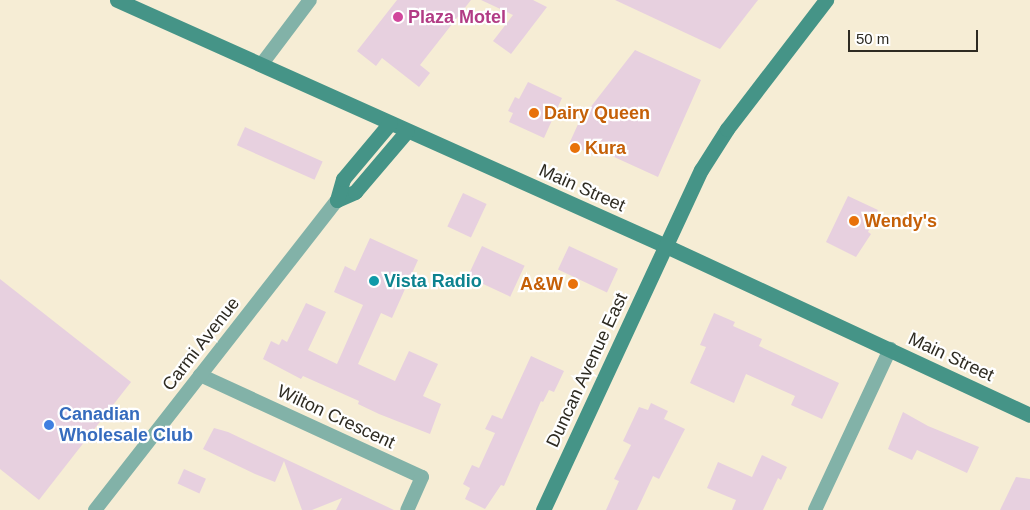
<!DOCTYPE html>
<style>
body{margin:0}
#map{position:relative;width:1030px;height:510px;overflow:hidden;background:#f6edd5;font-family:Helvetica,sans-serif}
div>[style]{position:absolute}
[style*='--x']{left:calc(var(--x)*1px);top:calc(var(--y)*1px);width:calc(var(--w)*1px);rotate:calc(var(--a)*1deg)}
.building>*{inset:0;background:#e7d0df;transform-origin:0 0}
.street>*{height:14px;margin:-7px;padding:0 7px;transform-origin:7px;border-radius:7px;background:#82b2a8}
.secondary>*{height:15px;margin:-7.5px;padding:0 7.5px;transform-origin:7.5px;border-radius:7.5px;background:#459487}
.dots>*{width:14px;height:14px;translate:-50% -50%;box-sizing:border-box;border:2px solid #fff;border-radius:50%}
span{translate:-50% -50%;white-space:nowrap;text-align:center;line-height:1.15;-webkit-text-stroke:4.5px #fff;paint-order:stroke}
.hotel-label{font-size:18px;color:#b23c85;font-weight:700}
.left{translate:0 -50%;text-align:left}
.food-label{font-size:18px;color:#c56008;font-weight:700}
.right{translate:-100% -50%;text-align:right}
.street-label{font-size:18px;color:#2e2b22}
.culture-label{font-size:18px;color:#0d838f;font-weight:700}
.shop-label{font-size:18px;color:#366cbe;font-weight:700}
.scale{position:absolute;left:848px;top:30px;width:130px;height:22px;box-sizing:border-box;border:2px solid #2e2b22;border-top:0;padding-left:6px;font-size:15px;line-height:18px;white-space:nowrap;color:#2e2b22;-webkit-text-stroke:4px #fff;paint-order:stroke}
</style>
<div id="map">
<div class="building">
<i style="clip-path:polygon(397px 0,471px 0,420px 65px,430px 73px,419px 87px,382px 58px,376px 66px,357px 51px)"></i>
<i style="clip-path:polygon(481px 0,533px 0,547px 7px,511px 54px,493px 41px,513px 15px)"></i>
<i style="clip-path:polygon(615px 0,758px 0,720px 49px)"></i>
<i style="clip-path:polygon(635px 50px,701px 80px,658px 177px,601px 151px,598px 157px,569px 144px,579px 122px)"></i>
<i style="clip-path:polygon(528px 82px,562px 98px,544px 138px,509px 122px,513px 113px,508px 111px,515px 97px,519px 99px)"></i>
<i style="left:245px;top:127px;width:85px;height:20px;rotate:24deg"></i>
<i style="left:463px;top:193px;width:26px;height:37px;rotate:25deg"></i>
<i style="clip-path:polygon(848px 196px,878px 210px,868px 232px,871px 234px,856px 257px,826px 242px)"></i>
<i style="clip-path:polygon(370px 238px,418px 260px,392px 318px,381px 313px,358px 364px,395px 381px,409px 351px,438px 364px,423px 396px,441px 404px,430px 434px,379px 414px,358px 404px,359px 401px,303px 376px,301px 379px,263px 359px,271px 341px,279px 345px,282px 339px,287px 342px,306px 303px,326px 312px,308px 350px,337px 364px,363px 305px,334px 292px,345px 266px,355px 271px)"></i>
<i style="left:482px;top:246px;width:47px;height:34px;rotate:25deg"></i>
<i style="left:569px;top:246px;width:54px;height:26px;rotate:25deg"></i>
<i style="clip-path:polygon(0 279px,131px 382px,39px 500px,0 469px)"></i>
<i style="clip-path:polygon(714px 313px,735px 322px,733px 326px,762px 339px,759px 346px,839px 383px,822px 419px,791px 405px,795px 396px,746px 374px,734px 403px,690px 383px,706px 347px,700px 345px)"></i>
<i style="clip-path:polygon(531px 356px,564px 371px,554px 392px,549px 390px,543px 402px,541px 401px,504px 486px,501px 485px,485px 509px,465px 499px,470px 488px,463px 484px,472px 465px,479px 468px,495px 433px,485px 429px,492px 415px,502px 419px)"></i>
<i style="clip-path:polygon(651px 403px,668px 411px,664px 419px,685px 429px,659px 479px,653px 476px,637px 510px,606px 510px,619px 481px,614px 479px,631px 445px,623px 441px,639px 407px,648px 410px)"></i>
<i style="clip-path:polygon(903px 412px,928px 426px,979px 447px,967px 473px,917px 450px,912px 460px,888px 449px)"></i>
<i style="clip-path:polygon(214px 428px,228px 432px,394px 510px,336px 510px,342px 498px,312px 510px,302px 510px,284px 461px,275px 482px,255px 474px,203px 449px)"></i>
<i style="clip-path:polygon(762px 455px,787px 467px,781px 480px,778px 478px,763px 510px,732px 510px,736px 500px,707px 488px,718px 462px,752px 477px)"></i>
<i style="left:184px;top:469px;width:24px;height:16px;rotate:24deg"></i>
<i style="clip-path:polygon(1016px 477px,1030px 479px,1030px 510px,1000px 510px)"></i>
</div>
<div class="street">
<i style="--x:261;--y:65;--w:81;--a:-53"></i>
<i style="--x:200;--y:375;--w:244;--a:24.7"></i>
<i style="--x:422;--y:477;--w:36;--a:114"></i>
<i style="--x:95;--y:510;--w:393;--a:-52"></i>
<i style="--x:815;--y:510;--w:178;--a:-65"></i>
</div>
<div class="secondary">
<i style="--x:117;--y:0;--w:602;--a:24.14"></i>
<i style="--x:666;--y:246;--w:401;--a:24.9"></i>
<i style="--x:337;--y:200;--w:20;--a:-24"></i>
<i style="--x:355;--y:192;--w:80;--a:-49.6"></i>
<i style="--x:337;--y:200;--w:22;--a:-74"></i>
<i style="--x:343;--y:179;--w:73;--a:-50"></i>
<i style="--x:543;--y:510;--w:375;--a:-65.1"></i>
<i style="--x:701;--y:170;--w:49;--a:-57.6"></i>
<i style="--x:727;--y:129;--w:163;--a:-52.5"></i>
</div>
<div class="dots">
<i style="left:398px;top:17px;background:#d1479c"></i>
<i style="left:534px;top:113px;background:#e8710a"></i>
<i style="left:575px;top:148px;background:#e8710a"></i>
<i style="left:854px;top:221px;background:#e8710a"></i>
<i style="left:374px;top:281px;background:#0f9aa8"></i>
<i style="left:573px;top:284px;background:#e8710a"></i>
<i style="left:49px;top:425px;background:#3f7fe0"></i>
</div>
<div class="hotel-label">
<span class="left" style="left:408px;top:17px">Plaza Motel</span>
</div>
<div class="food-label">
<span class="left" style="left:544px;top:113px">Dairy Queen</span>
<span class="left" style="left:585px;top:148px">Kura</span>
<span class="left" style="left:864px;top:221px">Wendy's</span>
<span class="right" style="left:563px;top:284px">A&amp;W</span>
</div>
<div class="street-label">
<span style="left:582px;top:188px;rotate:24deg">Main Street</span>
<span style="left:201px;top:344px;rotate:-52deg">Carmi Avenue</span>
<span style="left:951px;top:357px;rotate:25deg">Main Street</span>
<span style="left:587px;top:370px;rotate:-65deg">Duncan Avenue East</span>
<span style="left:336px;top:417px;rotate:25deg">Wilton Crescent</span>
</div>
<div class="culture-label">
<span class="left" style="left:384px;top:281px">Vista Radio</span>
</div>
<div class="shop-label">
<span class="left" style="left:59px;top:425px">Canadian<br>Wholesale Club</span>
</div>
<div class="scale">50 m</div>
</div>
